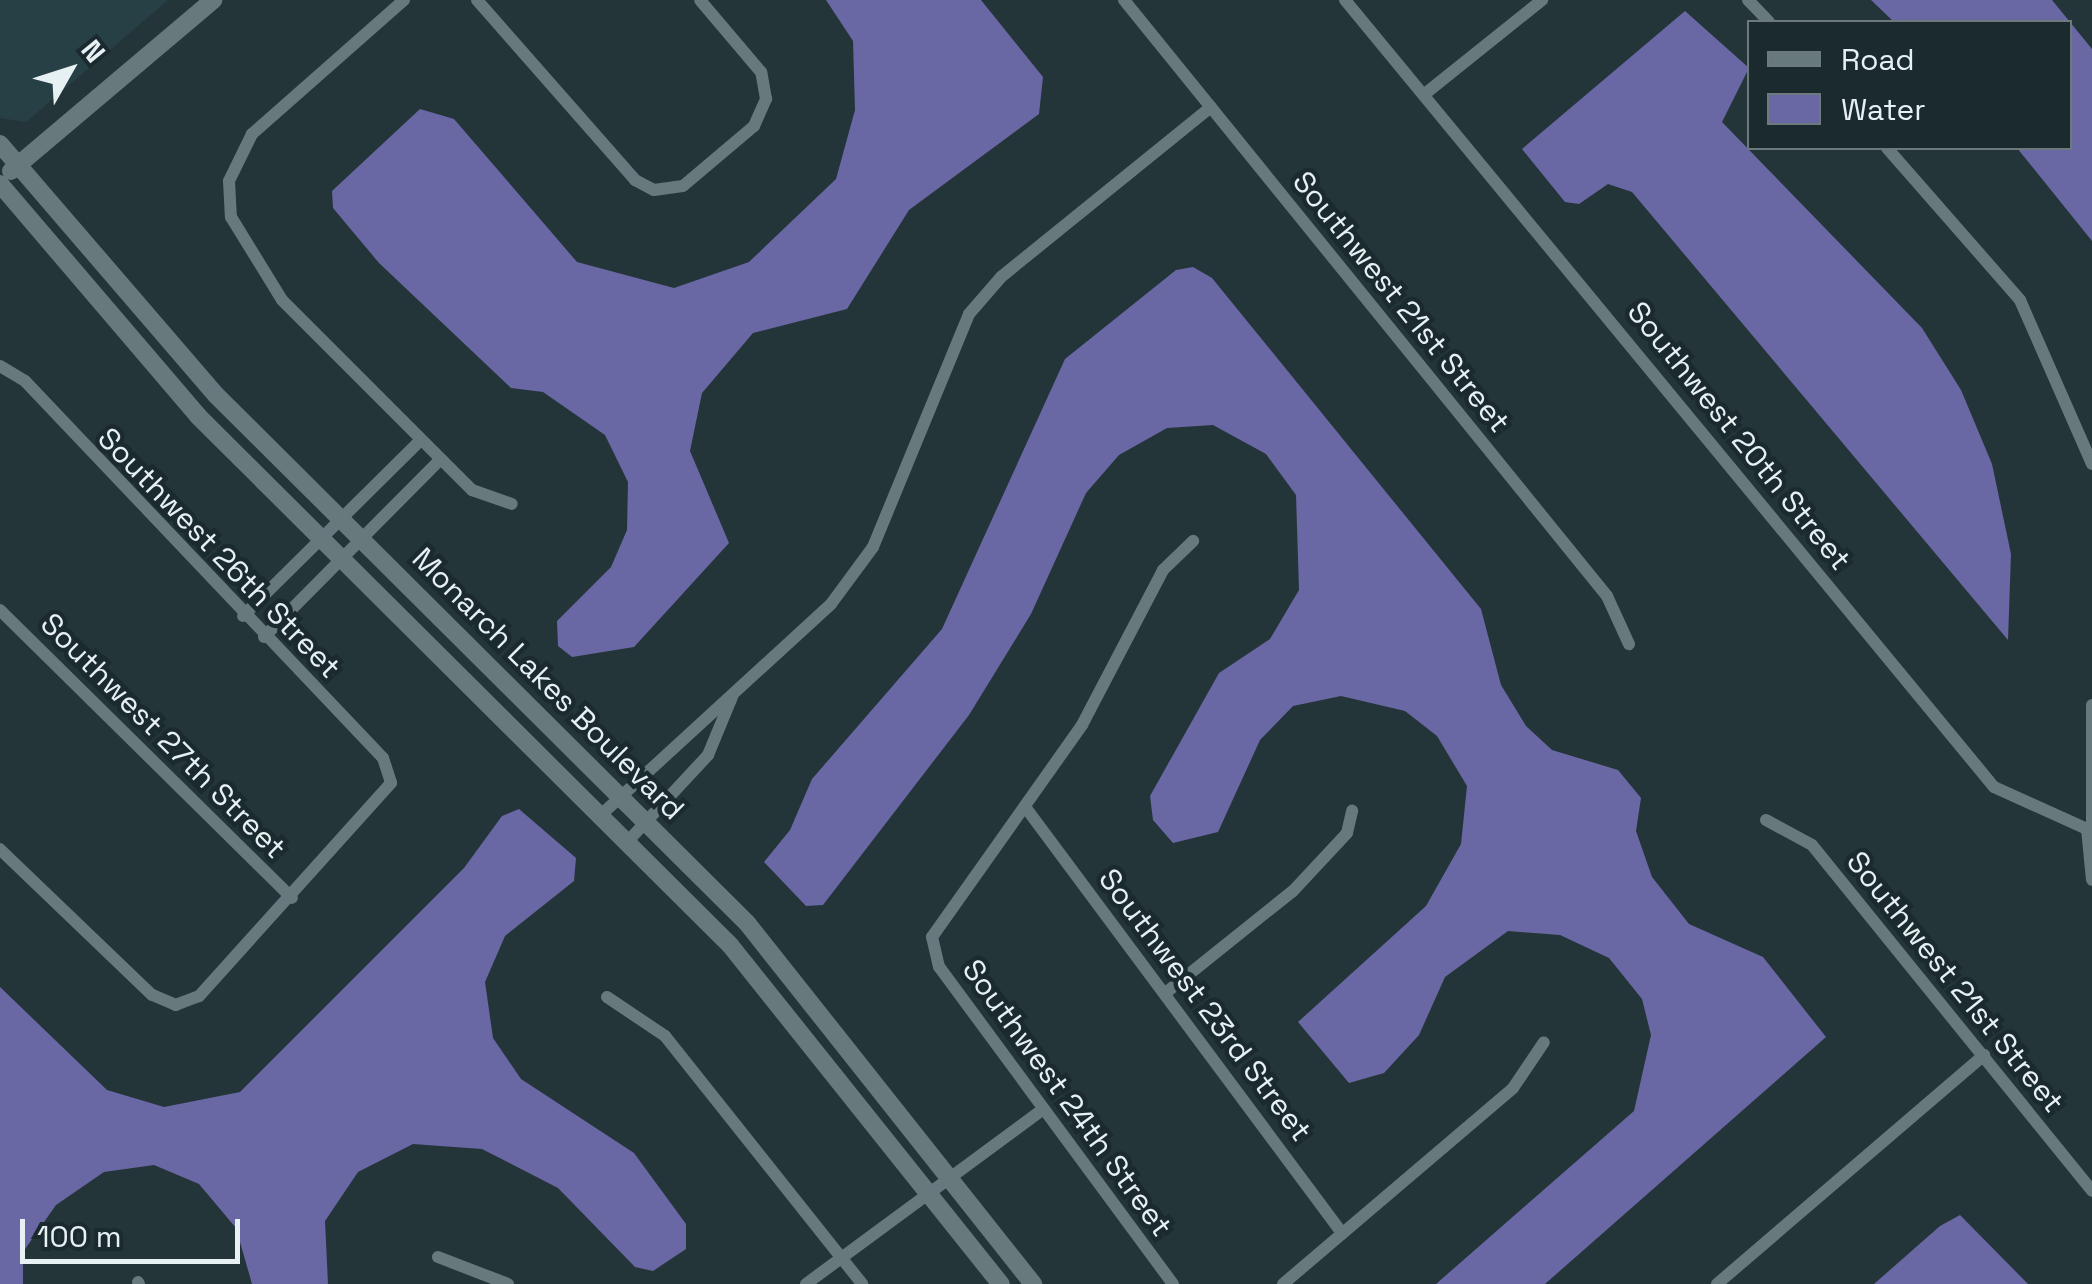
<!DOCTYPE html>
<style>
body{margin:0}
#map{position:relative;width:2092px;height:1284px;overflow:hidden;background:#243539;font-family:"Space Grotesk",sans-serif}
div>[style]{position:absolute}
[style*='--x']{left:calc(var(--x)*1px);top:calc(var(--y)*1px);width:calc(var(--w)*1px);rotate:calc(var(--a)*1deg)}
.built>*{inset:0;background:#274046}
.water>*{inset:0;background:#6967a4}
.street>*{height:12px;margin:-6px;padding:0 6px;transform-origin:6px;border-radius:6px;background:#67797d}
.secondary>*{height:18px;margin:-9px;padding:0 9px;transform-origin:9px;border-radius:9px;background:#67797d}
span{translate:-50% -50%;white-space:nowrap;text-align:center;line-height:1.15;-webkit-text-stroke:9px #1b2a2e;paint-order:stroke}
.street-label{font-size:30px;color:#e7f1f4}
.legend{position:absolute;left:1747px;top:20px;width:325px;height:130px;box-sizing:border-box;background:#1b2a2e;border:2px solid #6d7a7d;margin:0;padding:12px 18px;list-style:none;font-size:30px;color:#e7f1f4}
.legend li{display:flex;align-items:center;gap:20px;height:50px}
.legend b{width:50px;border:2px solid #6d7a7d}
.north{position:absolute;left:20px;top:20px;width:100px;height:100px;-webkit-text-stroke:8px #1b2a2e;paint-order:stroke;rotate:51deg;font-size:28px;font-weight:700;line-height:40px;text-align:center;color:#e7f1f4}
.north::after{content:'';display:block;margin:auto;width:35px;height:45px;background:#e7f1f4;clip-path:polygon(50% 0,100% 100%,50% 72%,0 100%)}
.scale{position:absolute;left:20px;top:1219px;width:220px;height:45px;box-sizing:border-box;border:5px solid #e7f1f4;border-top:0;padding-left:12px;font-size:30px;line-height:35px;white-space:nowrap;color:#e7f1f4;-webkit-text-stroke:8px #1b2a2e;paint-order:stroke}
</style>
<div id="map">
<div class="built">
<i style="clip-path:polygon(0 0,168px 0,26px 122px,0 118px)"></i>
</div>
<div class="water">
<i style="clip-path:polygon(826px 0,981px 0,1043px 77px,1039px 114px,909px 210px,847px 309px,753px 333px,702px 393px,690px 451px,729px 543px,634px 647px,572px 657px,558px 646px,557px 621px,611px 567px,627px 530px,628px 482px,605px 435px,543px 392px,511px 388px,379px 263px,333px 208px,332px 191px,420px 109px,454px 119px,577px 262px,674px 288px,749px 262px,836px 179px,855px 110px,853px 41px)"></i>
<i style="clip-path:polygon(1871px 0,2052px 0,2092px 49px,2092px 241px,2017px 148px,2070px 148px,2070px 22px,1894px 22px)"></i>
<i style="clip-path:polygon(1685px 11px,1749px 68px,1722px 122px,1922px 328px,1961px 390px,1992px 464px,2011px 554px,2008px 640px,1632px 192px,1608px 184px,1579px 204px,1565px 202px,1522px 149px)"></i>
<i style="clip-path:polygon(1193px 267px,1212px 278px,1481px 609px,1501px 685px,1526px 726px,1552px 750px,1618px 770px,1641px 798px,1636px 831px,1652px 877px,1689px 924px,1763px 957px,1826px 1037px,1545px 1284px,1436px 1284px,1634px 1111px,1651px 1035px,1642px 999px,1609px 958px,1560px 935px,1508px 931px,1445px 977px,1419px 1035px,1384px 1073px,1349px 1083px,1298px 1022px,1426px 906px,1461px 844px,1467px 786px,1437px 736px,1405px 711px,1341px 696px,1293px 706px,1260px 740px,1218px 832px,1173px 843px,1153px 820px,1150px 796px,1219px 673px,1270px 639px,1299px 590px,1296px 495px,1266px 454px,1213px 425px,1167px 428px,1119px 455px,1086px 493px,1031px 614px,969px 715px,823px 905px,806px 906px,764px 862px,790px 830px,812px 779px,942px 629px,1065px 359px,1176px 270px)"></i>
<i style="clip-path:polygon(519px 809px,576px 858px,574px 881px,505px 936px,485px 982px,493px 1038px,521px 1079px,634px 1153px,686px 1224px,686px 1249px,653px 1271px,635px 1267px,558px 1188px,482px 1149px,413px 1144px,358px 1172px,325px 1221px,328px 1284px,252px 1284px,236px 1228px,199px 1184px,154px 1165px,104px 1172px,56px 1205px,23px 1252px,23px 1284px,0 1284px,0 987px,107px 1090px,164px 1107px,240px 1092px,464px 868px,502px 816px)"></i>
<i style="clip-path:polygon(1960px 1215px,2028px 1284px,1874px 1284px,1940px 1226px)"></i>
</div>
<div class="street">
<i style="--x:404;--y:0;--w:203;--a:138.6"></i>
<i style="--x:252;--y:134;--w:52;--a:116.1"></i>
<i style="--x:229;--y:181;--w:36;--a:87"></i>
<i style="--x:231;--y:217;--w:97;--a:58.4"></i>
<i style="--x:282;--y:300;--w:269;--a:45"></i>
<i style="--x:472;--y:490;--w:42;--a:19.3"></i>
<i style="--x:477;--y:0;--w:240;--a:48.7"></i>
<i style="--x:635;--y:180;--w:21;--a:28"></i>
<i style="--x:654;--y:190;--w:29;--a:-8"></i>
<i style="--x:683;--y:186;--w:93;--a:-40.2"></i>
<i style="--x:754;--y:126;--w:30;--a:-66"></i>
<i style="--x:766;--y:99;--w:27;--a:-100"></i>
<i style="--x:761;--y:72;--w:94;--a:-130.3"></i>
<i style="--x:1124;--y:0;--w:767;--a:50.98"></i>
<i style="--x:1607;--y:596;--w:53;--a:65.4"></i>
<i style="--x:1345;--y:0;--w:1020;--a:50.49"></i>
<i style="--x:1994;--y:787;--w:102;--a:24.3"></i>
<i style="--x:2087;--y:829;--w:51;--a:84.4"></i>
<i style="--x:1748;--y:0;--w:30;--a:46"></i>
<i style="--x:1426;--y:93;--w:149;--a:-38.7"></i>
<i style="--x:1887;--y:148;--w:202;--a:48.8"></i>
<i style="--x:2020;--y:300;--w:179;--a:66.3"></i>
<i style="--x:0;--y:366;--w:29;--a:31"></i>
<i style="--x:25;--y:381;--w:520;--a:46.48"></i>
<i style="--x:383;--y:758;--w:26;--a:72"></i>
<i style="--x:391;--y:783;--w:287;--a:132"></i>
<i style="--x:199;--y:996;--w:25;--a:159"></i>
<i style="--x:176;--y:1005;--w:26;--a:-157"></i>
<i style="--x:152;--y:995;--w:211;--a:-136.2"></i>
<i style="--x:0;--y:610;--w:410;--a:44.6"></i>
<i style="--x:243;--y:616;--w:249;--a:-44.7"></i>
<i style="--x:264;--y:637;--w:250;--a:-45.2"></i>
<i style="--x:2092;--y:705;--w:123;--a:90"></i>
<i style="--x:1026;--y:808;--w:530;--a:53.37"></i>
<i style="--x:603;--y:813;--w:309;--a:-42.5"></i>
<i style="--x:831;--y:604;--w:71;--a:-53.6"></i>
<i style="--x:873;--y:547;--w:252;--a:-67.6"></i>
<i style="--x:969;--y:314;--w:49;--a:-49.1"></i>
<i style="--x:1001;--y:277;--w:270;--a:-39"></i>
<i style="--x:1766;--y:820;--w:52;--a:28.5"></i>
<i style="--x:1812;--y:845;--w:445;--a:51"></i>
<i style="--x:630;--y:839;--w:115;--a:-47.1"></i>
<i style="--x:708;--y:755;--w:63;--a:-67.5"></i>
<i style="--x:1168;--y:991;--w:160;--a:-38.7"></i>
<i style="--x:1293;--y:891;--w:79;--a:-47"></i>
<i style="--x:1347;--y:833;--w:23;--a:-77"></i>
<i style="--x:607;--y:997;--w:70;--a:33.9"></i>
<i style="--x:665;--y:1036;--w:317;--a:51.5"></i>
<i style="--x:438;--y:1257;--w:75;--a:21.1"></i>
<i style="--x:138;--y:1282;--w:2;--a:63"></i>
<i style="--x:806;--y:1284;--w:293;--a:-36.4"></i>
<i style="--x:1173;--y:1284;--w:394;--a:-126.4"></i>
<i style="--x:939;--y:967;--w:31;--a:-103"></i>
<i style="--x:932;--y:937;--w:260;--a:-54.7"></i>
<i style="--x:1082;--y:725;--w:175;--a:-62.4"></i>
<i style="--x:1163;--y:570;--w:42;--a:-44"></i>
<i style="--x:1283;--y:1284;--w:302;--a:-40.4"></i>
<i style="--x:1513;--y:1088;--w:55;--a:-56"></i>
<i style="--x:1717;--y:1284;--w:352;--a:-40.6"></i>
</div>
<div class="secondary">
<i style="--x:0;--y:144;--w:331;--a:49.3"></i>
<i style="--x:216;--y:395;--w:749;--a:44.84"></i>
<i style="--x:747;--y:923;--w:461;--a:51.6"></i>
<i style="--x:11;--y:171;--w:265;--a:-40.2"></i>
<i style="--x:0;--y:184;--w:305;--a:49.5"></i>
<i style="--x:198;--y:416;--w:750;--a:44.84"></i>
<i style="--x:730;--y:945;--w:434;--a:51.4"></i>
</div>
<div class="street-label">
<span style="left:1401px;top:302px;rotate:51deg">Southwest 21st Street</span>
<span style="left:1739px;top:436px;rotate:51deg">Southwest 20th Street</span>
<span style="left:219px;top:553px;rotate:46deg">Southwest 26th Street</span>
<span style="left:548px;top:684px;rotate:45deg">Monarch Lakes Boulevard</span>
<span style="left:163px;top:736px;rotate:45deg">Southwest 27th Street</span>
<span style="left:1955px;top:982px;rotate:51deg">Southwest 21st Street</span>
<span style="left:1205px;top:1005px;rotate:53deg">Southwest 23rd Street</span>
<span style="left:1067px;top:1098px;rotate:54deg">Southwest 24th Street</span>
</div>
<ul class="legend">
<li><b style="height:12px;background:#67797d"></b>Road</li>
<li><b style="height:28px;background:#6967a4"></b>Water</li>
</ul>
<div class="north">N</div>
<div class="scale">100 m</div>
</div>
